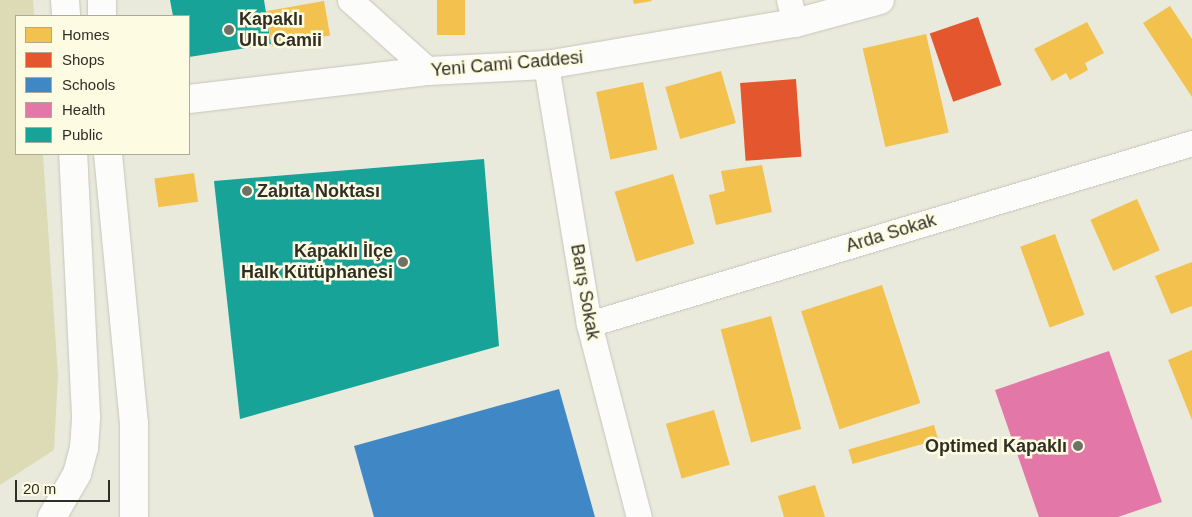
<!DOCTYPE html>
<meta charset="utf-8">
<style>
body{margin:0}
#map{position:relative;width:1192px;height:517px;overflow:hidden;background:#e9e9dc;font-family:Arial,sans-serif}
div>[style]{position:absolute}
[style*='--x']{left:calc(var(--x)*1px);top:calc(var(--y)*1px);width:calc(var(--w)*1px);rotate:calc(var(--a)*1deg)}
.green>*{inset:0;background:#dcdbb6}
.homes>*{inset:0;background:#f2c14e;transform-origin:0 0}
.shops>*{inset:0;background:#e4572e;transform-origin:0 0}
.schools>*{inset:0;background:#3f88c5}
.health>*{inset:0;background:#e377a8}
.public>*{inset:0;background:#17a398}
.roads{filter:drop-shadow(0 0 1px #c5c5ba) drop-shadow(0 0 1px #c5c5ba)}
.minor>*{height:25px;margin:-12.5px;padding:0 12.5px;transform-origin:12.5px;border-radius:12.5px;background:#fcfcfa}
.tertiary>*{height:28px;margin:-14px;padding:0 14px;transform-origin:14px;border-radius:14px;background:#fcfcfa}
.primary>*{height:28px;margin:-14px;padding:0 14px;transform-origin:14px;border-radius:14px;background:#fcfcfa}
.dots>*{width:14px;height:14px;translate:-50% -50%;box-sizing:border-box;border:2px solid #fdfce3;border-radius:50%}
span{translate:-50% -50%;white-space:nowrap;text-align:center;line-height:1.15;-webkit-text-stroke:5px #fdfce3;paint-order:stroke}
.poi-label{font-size:18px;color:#302f26;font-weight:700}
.left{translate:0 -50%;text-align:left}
.right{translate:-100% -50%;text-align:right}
.street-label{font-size:18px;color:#302f26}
.legend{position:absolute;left:15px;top:15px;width:175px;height:140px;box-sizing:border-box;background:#fdfce3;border:1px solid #abaa97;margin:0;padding:6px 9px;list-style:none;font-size:15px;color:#302f26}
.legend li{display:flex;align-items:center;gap:10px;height:25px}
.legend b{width:25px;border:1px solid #abaa97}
.scale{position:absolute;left:15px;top:480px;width:95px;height:22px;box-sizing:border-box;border:2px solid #302f26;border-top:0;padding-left:6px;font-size:15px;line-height:18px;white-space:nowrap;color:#302f26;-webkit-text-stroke:4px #fdfce3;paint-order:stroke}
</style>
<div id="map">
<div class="green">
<i style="clip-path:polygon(0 0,33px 0,34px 16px,16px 16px,16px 154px,43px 154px,58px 376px,54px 450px,0 485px)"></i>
</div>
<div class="homes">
<i style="left:437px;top:0;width:28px;height:35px"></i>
<i style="clip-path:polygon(633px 0,651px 0,652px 1px,634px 4px)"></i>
<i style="left:324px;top:1px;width:35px;height:59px;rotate:80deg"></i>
<i style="clip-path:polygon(1170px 6px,1192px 39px,1192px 97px,1143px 23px)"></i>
<i style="clip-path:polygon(1087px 22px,1104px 53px,1085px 63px,1088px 70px,1070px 80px,1066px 73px,1052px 81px,1034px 49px)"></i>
<i style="left:926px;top:34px;width:101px;height:65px;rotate:77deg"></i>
<i style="left:721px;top:71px;width:54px;height:58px;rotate:74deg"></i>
<i style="left:643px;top:82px;width:69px;height:48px;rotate:78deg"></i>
<i style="clip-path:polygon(762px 165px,772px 212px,716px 225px,709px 195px,725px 191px,721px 171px)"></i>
<i style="left:194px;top:173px;width:29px;height:40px;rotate:82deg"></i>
<i style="left:673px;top:174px;width:73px;height:61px;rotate:73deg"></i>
<i style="left:1137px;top:199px;width:56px;height:51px;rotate:66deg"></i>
<i style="left:1055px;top:234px;width:86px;height:37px;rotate:70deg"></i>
<i style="clip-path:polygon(1192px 262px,1192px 306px,1171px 314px,1155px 276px)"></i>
<i style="left:882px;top:285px;width:124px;height:85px;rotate:72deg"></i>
<i style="left:771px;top:316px;width:117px;height:52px;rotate:75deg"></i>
<i style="clip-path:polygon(1192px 350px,1192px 420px,1168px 360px)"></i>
<i style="left:714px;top:410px;width:57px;height:50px;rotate:74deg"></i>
<i style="left:934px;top:425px;width:15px;height:89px;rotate:74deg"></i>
<i style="clip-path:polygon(815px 485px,825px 517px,784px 517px,778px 496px)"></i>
</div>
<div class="shops">
<i style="left:978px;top:17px;width:72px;height:51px;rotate:71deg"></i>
<i style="left:796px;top:79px;width:78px;height:56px;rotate:86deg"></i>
</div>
<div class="schools">
<i style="clip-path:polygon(559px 389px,595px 517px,374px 517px,354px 446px)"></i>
</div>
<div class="health">
<i style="clip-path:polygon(1109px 351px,1162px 502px,1118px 517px,1039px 517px,995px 390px)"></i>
</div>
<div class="public">
<i style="clip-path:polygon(170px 0,264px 0,271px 44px,189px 57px,189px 16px,173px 16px)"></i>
<i style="clip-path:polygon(484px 159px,499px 346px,240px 419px,214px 181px)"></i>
</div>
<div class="roads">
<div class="minor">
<i style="--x:350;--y:0;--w:106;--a:41.9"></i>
<i style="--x:789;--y:0;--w:24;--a:75"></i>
<i style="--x:546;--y:65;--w:263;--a:80.6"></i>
<i style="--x:589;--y:324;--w:199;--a:75.5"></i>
<i style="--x:589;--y:324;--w:630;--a:-16.71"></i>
</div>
<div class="tertiary">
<i style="--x:189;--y:99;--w:242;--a:-6.7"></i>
<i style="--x:429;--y:71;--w:117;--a:-2.9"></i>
<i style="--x:546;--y:65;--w:253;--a:-9.6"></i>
<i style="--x:795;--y:23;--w:88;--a:-15.1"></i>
</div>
<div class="primary">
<i style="--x:65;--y:0;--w:16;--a:86"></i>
<i style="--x:102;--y:16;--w:16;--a:-90"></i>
<i style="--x:108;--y:154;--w:270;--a:84.5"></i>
<i style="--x:134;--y:423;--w:94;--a:90"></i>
<i style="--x:52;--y:517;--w:50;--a:-59.8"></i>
<i style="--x:77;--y:474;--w:27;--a:-75"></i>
<i style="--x:84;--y:448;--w:32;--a:-86"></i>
<i style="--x:86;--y:416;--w:262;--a:-92.8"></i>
</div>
</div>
<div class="dots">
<i style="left:229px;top:30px;background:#717066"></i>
<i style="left:247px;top:191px;background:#717066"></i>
<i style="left:403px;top:262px;background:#717066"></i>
<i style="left:1078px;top:446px;background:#717066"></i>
</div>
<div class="poi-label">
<span class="left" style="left:239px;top:30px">Kapaklı<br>Ulu Camii</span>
<span class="left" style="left:257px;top:191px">Zabıta Noktası</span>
<span class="right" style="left:393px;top:262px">Kapaklı İlçe<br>Halk Kütüphanesi</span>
<span class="right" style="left:1067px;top:446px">Optimed Kapaklı</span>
</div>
<div class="street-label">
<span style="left:507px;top:64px;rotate:-5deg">Yeni Cami Caddesi</span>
<span style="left:891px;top:233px;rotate:-17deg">Arda Sokak</span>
<span style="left:585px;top:292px;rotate:80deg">Barış Sokak</span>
</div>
<ul class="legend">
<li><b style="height:14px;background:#f2c14e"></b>Homes</li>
<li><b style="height:14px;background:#e4572e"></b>Shops</li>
<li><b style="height:14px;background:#3f88c5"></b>Schools</li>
<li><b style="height:14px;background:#e377a8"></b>Health</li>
<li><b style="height:14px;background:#17a398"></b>Public</li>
</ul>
<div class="scale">20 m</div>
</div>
